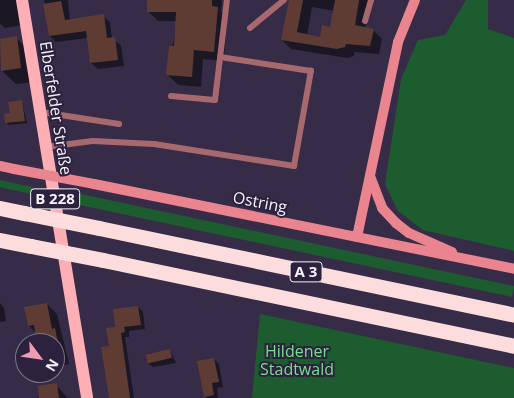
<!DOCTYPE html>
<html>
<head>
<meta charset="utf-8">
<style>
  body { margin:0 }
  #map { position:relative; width:514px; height:398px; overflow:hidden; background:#362c47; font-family:"Open Sans",sans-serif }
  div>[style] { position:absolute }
  .green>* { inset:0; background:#1d5c2e; transform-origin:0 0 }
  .shadow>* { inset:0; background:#0007 }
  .building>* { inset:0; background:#5e3c34; transform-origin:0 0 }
  .service>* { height:6px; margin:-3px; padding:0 3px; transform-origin:3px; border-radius:3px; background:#a8696e }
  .secondary>* { height:10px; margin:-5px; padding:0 5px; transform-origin:5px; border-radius:5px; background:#ea8590 }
  .primary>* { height:12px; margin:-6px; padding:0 6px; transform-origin:6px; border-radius:6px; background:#feafb6 }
  .motorway>* { height:15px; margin:-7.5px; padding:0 7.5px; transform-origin:7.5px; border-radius:7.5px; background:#fddcde }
  .secondary-bridge>* { height:10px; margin:-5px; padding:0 5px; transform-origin:5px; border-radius:5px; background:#ea8590 }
  .motorway-bridge>* { height:15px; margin:-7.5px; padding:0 7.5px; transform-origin:7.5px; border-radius:7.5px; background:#fddcde }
  span { translate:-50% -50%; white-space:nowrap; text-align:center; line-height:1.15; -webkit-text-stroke:4px #2c223d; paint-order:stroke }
  .shield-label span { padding:1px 4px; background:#2c223d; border:1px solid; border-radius:4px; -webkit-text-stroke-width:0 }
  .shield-label { font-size:15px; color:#f5f2fc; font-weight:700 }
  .street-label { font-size:16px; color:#f5f2fc }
  .park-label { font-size:16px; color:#77e08e }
  .north { position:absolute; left:15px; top:333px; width:50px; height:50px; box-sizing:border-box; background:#2c223d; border:1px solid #7c7589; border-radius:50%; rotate:121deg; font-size:14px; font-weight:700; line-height:20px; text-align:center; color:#f5f2fc }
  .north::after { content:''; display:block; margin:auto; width:18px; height:22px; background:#f19ab3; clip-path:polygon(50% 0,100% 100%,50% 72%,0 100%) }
</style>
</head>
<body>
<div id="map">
  <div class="green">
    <div style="clip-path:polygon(466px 0,488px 0,488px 29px,514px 38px,514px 251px,423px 230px,398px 211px,385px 184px,401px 79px,418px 40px,445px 35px)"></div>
    <div style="clip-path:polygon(0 180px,33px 187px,35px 195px,0 187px)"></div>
    <div style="left:76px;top:193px;width:448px;height:11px;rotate:12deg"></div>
    <div style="clip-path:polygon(260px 314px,514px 368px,514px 398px,252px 398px)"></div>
  </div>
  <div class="shadow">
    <div style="clip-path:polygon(0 0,19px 0,23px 25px,5px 28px,0 24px)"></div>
    <div style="clip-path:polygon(44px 0,68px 0,70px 21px,103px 16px,110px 22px,112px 39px,121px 45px,124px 66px,98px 69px,91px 63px,88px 38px,56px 42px,50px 36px)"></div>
    <div style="clip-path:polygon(148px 0,222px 0,221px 12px,227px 17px,224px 61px,203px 59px,201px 87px,178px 85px,168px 75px,177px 21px,158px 21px,148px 11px)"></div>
    <div style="clip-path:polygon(evenodd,290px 0,370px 0,365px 28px,373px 30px,382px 39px,379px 54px,354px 52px,354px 56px,347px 58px,291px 49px,282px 40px,290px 0,312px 7px,334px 11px,331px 28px,321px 39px,307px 36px,312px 7px)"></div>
    <div style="clip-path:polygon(16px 38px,30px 51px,34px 82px,16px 84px,2px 71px,0 40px)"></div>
    <div style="clip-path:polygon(22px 101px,27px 123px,9px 125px,6px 122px,11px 114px)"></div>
    <div style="clip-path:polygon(0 303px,4px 308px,6px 321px,0 322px)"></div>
    <div style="clip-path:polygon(47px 304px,57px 314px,69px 364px,55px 367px,55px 343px,38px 343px,37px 334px,29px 326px)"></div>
    <div style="clip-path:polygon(138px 307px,143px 312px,145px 329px,129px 331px,129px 337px,125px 337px,134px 398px,110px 398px,110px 347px,116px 328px)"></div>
    <div style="clip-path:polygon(170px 350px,176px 363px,153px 367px,147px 362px,146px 354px)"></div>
    <div style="clip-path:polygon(214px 359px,219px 364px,223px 387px,217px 388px,218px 398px,206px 398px)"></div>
    <div style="clip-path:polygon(56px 385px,68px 398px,35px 398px,40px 397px)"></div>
  </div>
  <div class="building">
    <div style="clip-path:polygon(147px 0,212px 0,212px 6px,218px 7px,214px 52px,194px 50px,192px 77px,166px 75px,169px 46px,174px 46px,176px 12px,147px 12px)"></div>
    <div style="clip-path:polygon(289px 0,303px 0,297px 32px,320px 37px,322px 25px,330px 27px,335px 0,359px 0,355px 25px,374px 29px,370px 46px,346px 44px,345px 47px,337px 49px,281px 40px)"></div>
    <div style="clip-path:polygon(61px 1px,65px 20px,104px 14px,107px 38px,115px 37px,118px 60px,90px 63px,86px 31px,49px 36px,43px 4px)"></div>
    <div style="clip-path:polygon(17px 36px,21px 68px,1px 71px,0 39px)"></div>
    <div style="clip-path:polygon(22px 100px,25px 121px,5px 123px,4px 114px,10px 113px,8px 102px)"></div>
    <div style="clip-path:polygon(47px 303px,52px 329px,55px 328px,58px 343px,37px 343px,34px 325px,28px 326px,24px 307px)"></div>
    <div style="clip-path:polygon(138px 306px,141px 325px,124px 327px,125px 332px,121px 333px,130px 398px,109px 398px,101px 347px,109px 346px,106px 328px,115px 327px,113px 309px)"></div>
    <div style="left:170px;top:349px;width:9px;height:25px;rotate:77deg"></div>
    <div style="clip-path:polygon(214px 358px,219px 382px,212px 383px,214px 395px,204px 397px,197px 361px)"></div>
    <div style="clip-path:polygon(57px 383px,59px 398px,39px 398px,38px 386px)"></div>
  </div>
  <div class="service">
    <div style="left:365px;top:21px;width:22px;rotate:-74deg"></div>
    <div style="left:250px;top:28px;width:44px;rotate:-39.5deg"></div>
    <div style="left:171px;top:96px;width:44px;rotate:5.2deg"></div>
    <div style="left:215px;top:100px;width:101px;rotate:-83.2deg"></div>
    <div style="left:41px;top:112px;width:79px;rotate:8.7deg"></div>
    <div style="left:46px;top:147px;width:47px;rotate:-7.3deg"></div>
    <div style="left:93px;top:141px;width:61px;rotate:2.8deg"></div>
    <div style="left:154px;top:144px;width:142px;rotate:8.9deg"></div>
    <div style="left:294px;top:166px;width:97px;rotate:-79.9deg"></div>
    <div style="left:311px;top:71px;width:92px;rotate:-171.3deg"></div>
  </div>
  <div class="secondary">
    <div style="left:0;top:166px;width:14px;rotate:12deg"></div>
    <div style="left:370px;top:176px;width:34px;rotate:69deg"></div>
    <div style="left:382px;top:208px;width:21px;rotate:47deg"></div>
    <div style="left:396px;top:223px;width:16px;rotate:38deg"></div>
    <div style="left:409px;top:233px;width:47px;rotate:23.8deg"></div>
    <div style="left:94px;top:184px;width:429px;rotate:11.4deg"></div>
    <div style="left:357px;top:237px;width:199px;rotate:-78.1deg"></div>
    <div style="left:398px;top:42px;width:45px;rotate:-68deg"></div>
  </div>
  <div class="primary">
    <div style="left:22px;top:0;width:403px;rotate:80.7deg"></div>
  </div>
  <div class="motorway">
    <div style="left:0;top:208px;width:25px;rotate:12deg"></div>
    <div style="left:99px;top:228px;width:424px;rotate:11.8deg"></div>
    <div style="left:0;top:240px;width:32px;rotate:11deg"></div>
    <div style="left:103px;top:260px;width:420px;rotate:11.8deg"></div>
  </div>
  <div class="secondary-bridge">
    <div style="left:14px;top:169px;width:81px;rotate:10.6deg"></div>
  </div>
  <div class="motorway-bridge">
    <div style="left:24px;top:213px;width:76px;rotate:11.3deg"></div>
    <div style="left:31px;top:246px;width:73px;rotate:11deg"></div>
  </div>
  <div class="shield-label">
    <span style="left:55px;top:199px">B 228</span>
    <span style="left:306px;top:272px">A 3</span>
  </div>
  <div class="street-label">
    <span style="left:56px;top:108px;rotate:81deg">Elberfelder Straße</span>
    <span style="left:260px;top:202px;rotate:11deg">Ostring</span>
  </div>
  <div class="park-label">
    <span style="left:297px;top:360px">Hildener<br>Stadtwald</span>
  </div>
  <div class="north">N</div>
</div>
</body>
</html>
